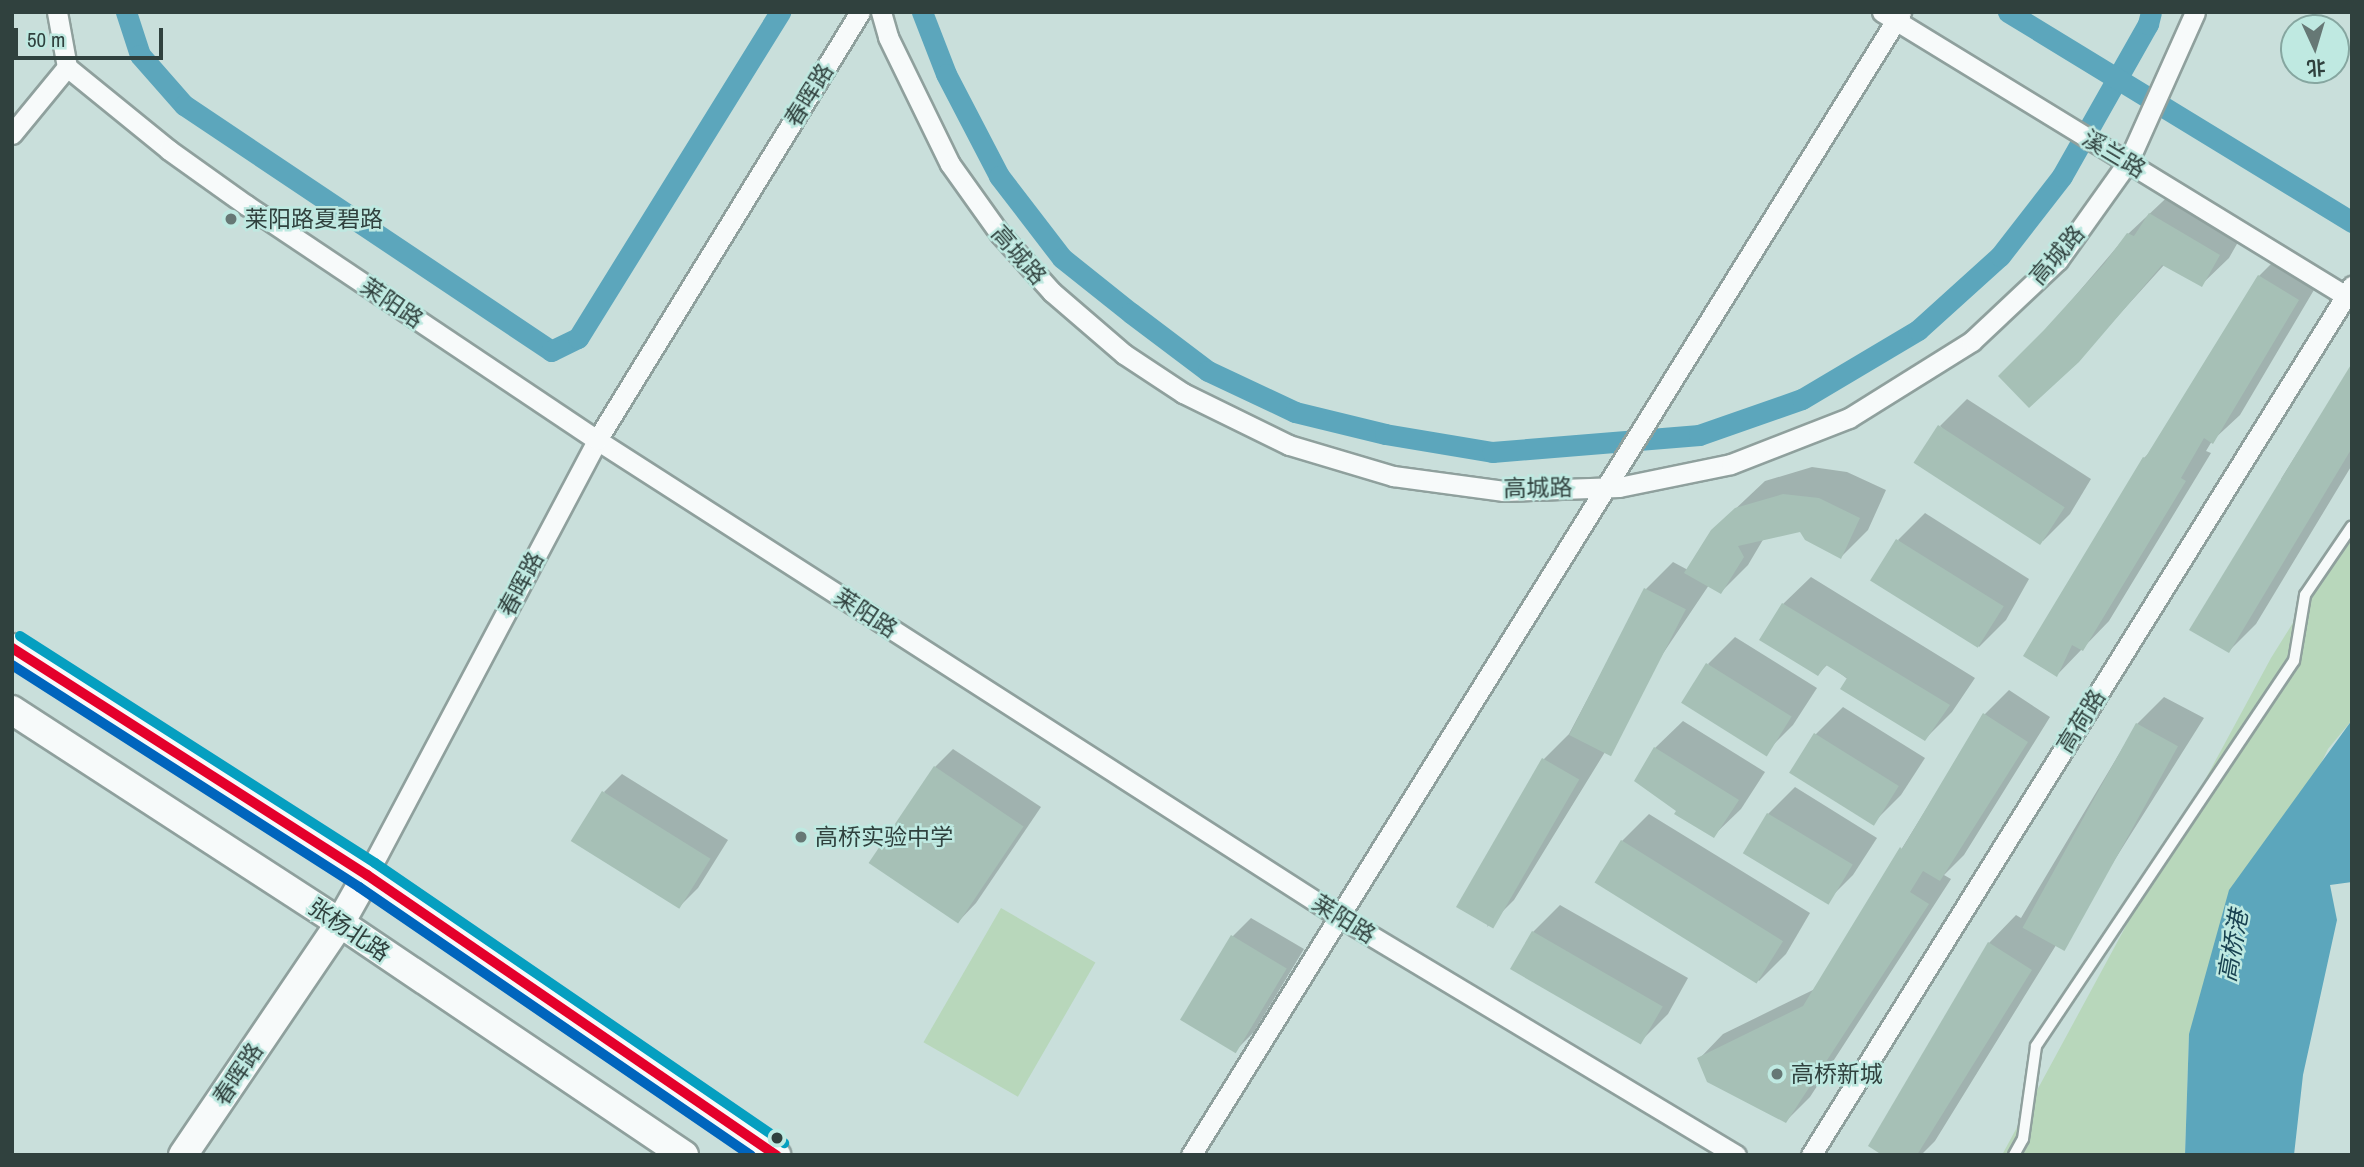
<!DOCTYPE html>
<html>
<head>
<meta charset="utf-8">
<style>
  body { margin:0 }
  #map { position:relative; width:2364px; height:1167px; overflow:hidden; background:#c9dfdb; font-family:"Archivo Narrow","Noto Sans SC",sans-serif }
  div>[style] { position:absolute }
  .green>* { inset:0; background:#b8d7bb; transform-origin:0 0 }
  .water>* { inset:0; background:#5ca6bc }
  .shadow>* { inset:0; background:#0003 }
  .canal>* { height:21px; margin:-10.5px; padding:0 10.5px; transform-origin:10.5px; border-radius:10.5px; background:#5ca6bc }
  .building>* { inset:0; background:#a6c0b6; transform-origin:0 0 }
  .roads { filter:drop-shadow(2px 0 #8fa09d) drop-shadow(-2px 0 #8fa09d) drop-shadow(0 2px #8fa09d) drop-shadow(0 -2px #8fa09d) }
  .service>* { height:10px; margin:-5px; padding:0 5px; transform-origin:5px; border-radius:5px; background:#f7fafa }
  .minor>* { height:19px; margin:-9.5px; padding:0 9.5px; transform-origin:9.5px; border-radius:9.5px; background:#f7fafa }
  .secondary>* { height:28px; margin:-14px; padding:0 14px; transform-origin:14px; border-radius:14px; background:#f7fafa }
  .bus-1>* { height:10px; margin:-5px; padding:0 5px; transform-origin:5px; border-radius:5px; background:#e4002b }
  .bus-2>* { height:10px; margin:-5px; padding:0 5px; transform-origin:5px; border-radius:5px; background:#0065bd }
  .bus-3>* { height:10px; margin:-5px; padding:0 5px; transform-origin:5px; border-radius:5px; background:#059fc0 }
  .dots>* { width:19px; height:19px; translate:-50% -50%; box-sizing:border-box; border:4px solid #bfe9e1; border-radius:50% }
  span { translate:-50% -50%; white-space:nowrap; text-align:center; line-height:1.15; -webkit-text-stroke:5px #bfe9e1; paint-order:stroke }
  .street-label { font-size:23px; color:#30413e }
  .poi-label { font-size:23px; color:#30413e }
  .left { translate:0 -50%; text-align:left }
  .water-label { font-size:24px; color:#194251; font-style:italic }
  .frame { position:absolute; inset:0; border:14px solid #30413e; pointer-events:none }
  .north { position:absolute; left:2280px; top:14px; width:70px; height:70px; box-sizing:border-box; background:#bfe9e1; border:2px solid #86a6a0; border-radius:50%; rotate:176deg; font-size:19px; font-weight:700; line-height:28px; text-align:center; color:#30413e }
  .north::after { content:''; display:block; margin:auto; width:24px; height:32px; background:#667875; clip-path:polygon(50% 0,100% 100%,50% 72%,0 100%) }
  .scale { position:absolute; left:14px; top:28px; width:149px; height:32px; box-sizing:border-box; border:4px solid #30413e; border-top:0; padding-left:9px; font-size:21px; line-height:24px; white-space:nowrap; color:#30413e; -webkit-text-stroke:5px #bfe9e1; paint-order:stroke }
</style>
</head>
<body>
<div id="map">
  <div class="green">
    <div style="clip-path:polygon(2352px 528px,2352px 720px,2328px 749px,2189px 1034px,2185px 1155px,2002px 1155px,2271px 658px)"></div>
    <div style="left:1001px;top:908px;width:109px;height:155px;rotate:30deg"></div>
  </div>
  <div class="water">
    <div style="clip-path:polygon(2352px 720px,2352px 882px,2330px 885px,2337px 920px,2303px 1075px,2294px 1155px,2185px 1155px,2189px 1034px,2229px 890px)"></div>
  </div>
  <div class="shadow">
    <div style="clip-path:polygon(2178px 187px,2246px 228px,2229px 258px,2201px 285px,2165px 264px,2077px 361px,2047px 329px,2128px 234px)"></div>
    <div style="clip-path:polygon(2286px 249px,2324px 273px,2240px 415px,2212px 441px,2206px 451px,2211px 453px,2109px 621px,2057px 675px,2026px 655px,2144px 458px,2152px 450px,2259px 276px)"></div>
    <div style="clip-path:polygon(2352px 366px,2352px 465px,2256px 624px,2229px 651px,2284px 481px,2281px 479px)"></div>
    <div style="clip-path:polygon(1967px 399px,2091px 479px,2070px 514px,2043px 541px,1940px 426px)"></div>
    <div style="clip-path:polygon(1812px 467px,1847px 472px,1886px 490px,1868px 530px,1841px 557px,1801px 530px,1764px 538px,1748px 565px,1721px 592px,1709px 585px,1617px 722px,1594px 745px,1605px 752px,1514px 900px,1487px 927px,1544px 759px,1569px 734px,1646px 589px,1673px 562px,1688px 570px,1712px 531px,1765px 481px)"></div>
    <div style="clip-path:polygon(1925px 513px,2029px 579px,2006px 620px,1979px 647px,1898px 540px)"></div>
    <div style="clip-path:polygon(1811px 577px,1975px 678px,1952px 712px,1925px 739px,1828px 664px,1818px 674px,1783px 604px)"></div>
    <div style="clip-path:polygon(1735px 637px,1817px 688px,1793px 725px,1766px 752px,1708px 664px)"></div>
    <div style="clip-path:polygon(2009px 690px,2050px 717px,1964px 855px,1944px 875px,1951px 879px,1810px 1097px,1786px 1121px,1699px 1059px,1723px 1034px,1815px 989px,1985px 714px)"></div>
    <div style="clip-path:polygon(2164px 697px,2204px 718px,2080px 915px,2055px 940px,2058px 942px,1935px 1141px,1921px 1155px,1886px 1155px,1870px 1145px,1989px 943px,2016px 915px,2021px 918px,2137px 724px)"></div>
    <div style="clip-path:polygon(1843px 707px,1925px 758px,1901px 795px,1874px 822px,1793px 772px,1816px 734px)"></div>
    <div style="clip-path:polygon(1683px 721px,1765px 772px,1741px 809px,1713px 836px,1636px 781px,1655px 748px)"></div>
    <div style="clip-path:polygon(953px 749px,1041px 807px,976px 903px,958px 922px,935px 767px)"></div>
    <div style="clip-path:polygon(622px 774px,728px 840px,698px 888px,680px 906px,604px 792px)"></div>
    <div style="clip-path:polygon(1795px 787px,1877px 838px,1853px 875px,1826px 902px,1768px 814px)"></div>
    <div style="clip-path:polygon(1649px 814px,1810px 913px,1786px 954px,1759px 981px,1622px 841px)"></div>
    <div style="clip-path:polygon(1560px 905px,1688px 978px,1668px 1014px,1641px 1041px,1512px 968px,1533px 932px)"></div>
    <div style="clip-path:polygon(1251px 918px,1304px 949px,1254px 1032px,1235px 1051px,1183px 1020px,1233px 936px)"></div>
  </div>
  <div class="canal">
    <div style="left:126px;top:12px;width:45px;rotate:72deg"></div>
    <div style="left:140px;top:55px;width:67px;rotate:48.7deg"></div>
    <div style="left:184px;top:105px;width:442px;rotate:33.8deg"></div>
    <div style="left:551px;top:351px;width:30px;rotate:-26deg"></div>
    <div style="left:578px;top:338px;width:384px;rotate:-58.2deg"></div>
    <div style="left:922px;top:12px;width:66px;rotate:68.8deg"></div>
    <div style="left:946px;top:74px;width:115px;rotate:62.5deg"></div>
    <div style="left:999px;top:176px;width:103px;rotate:52.5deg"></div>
    <div style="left:1062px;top:258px;width:88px;rotate:38.6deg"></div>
    <div style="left:1131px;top:313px;width:96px;rotate:37deg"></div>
    <div style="left:1208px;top:371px;width:96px;rotate:25.2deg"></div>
    <div style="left:1295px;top:412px;width:93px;rotate:13.7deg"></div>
    <div style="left:1385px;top:434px;width:109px;rotate:9.5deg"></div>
    <div style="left:1492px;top:452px;width:208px;rotate:-4.7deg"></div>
    <div style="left:1699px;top:435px;width:109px;rotate:-19.3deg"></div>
    <div style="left:1802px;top:399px;width:135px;rotate:-30.7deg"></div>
    <div style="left:1918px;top:330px;width:110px;rotate:-42.1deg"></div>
    <div style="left:2000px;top:256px;width:101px;rotate:-52.2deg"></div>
    <div style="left:2062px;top:176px;width:175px;rotate:-60.5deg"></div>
    <div style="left:2148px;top:24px;width:12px;rotate:-76deg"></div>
    <div style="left:2008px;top:12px;width:403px;rotate:31.4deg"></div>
  </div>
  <div class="building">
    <div style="clip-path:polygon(2149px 213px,2220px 255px,2202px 287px,2162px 265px,2079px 362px,2029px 408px,1998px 376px,2044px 330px,2104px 264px,2127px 233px,2134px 236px)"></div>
    <div style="clip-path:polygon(2258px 275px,2299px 300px,2213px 444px,2204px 438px,2181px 478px,2186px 481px,2083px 651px,2072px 645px,2057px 677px,2023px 656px,2143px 457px,2145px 458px)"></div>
    <div style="clip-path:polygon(2352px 363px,2352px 448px,2229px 653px,2189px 630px)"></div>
    <div style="left:1938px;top:425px;width:151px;height:45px;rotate:33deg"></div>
    <div style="clip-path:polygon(1783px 494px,1819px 498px,1860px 518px,1841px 559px,1805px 540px,1800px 532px,1738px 546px,1744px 557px,1721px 594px,1684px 573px,1711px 530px,1735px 508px)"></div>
    <div style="left:1896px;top:539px;width:127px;height:49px;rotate:32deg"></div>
    <div style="left:1644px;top:588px;width:47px;height:165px;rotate:27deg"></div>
    <div style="clip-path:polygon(1782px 603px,1950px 705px,1925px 741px,1840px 689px,1847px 678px,1826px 665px,1818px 676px,1759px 640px)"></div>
    <div style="left:1706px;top:663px;width:101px;height:47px;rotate:32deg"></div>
    <div style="clip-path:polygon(1983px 713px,2028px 742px,1940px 881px,1923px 871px,1910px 892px,1929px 904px,1786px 1123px,1707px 1082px,1697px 1058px,1803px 1006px,1900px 847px,1902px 849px)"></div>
    <div style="left:2136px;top:723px;width:48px;height:234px;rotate:29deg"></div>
    <div style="left:1814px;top:733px;width:100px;height:47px;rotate:32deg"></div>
    <div style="clip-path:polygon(1654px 747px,1739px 800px,1714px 838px,1674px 814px,1676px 811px,1634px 781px)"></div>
    <div style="left:1542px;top:758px;width:43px;height:172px;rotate:30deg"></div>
    <div style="left:934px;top:766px;width:108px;height:117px;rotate:34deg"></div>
    <div style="left:602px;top:791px;width:128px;height:59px;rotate:32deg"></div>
    <div style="left:1767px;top:813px;width:100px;height:47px;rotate:31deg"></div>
    <div style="left:1621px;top:840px;width:191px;height:50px;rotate:32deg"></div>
    <div style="left:1532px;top:931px;width:151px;height:44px;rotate:30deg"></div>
    <div style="left:1231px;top:935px;width:65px;height:99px;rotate:31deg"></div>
    <div style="clip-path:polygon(1988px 942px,2032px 970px,1917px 1155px,1882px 1155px,1868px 1146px)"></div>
  </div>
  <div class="roads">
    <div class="service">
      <div style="left:2014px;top:1155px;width:18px;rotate:-61deg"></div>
      <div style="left:2023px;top:1139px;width:94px;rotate:-82deg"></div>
      <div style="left:2036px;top:1046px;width:463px;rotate:-56.2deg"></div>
      <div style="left:2294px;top:661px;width:67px;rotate:-80.5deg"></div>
      <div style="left:2305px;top:595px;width:83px;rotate:-55.7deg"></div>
    </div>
    <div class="minor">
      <div style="left:57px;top:12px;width:56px;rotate:79.7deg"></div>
      <div style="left:67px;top:67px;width:132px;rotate:39.1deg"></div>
      <div style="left:169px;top:150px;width:95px;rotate:35.5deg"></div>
      <div style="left:246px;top:205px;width:422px;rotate:33.8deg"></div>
      <div style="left:597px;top:440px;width:883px;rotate:32.7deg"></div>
      <div style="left:1340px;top:917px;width:462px;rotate:31deg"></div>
      <div style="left:881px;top:12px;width:26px;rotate:74deg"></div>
      <div style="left:888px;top:37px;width:141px;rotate:64deg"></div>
      <div style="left:950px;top:164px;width:86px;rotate:54.5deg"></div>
      <div style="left:1000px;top:234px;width:78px;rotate:48.1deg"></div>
      <div style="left:1052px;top:292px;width:95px;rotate:40.7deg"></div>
      <div style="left:1124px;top:354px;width:71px;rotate:33.5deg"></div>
      <div style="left:1183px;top:393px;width:118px;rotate:26.1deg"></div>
      <div style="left:1289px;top:445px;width:109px;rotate:16.6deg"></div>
      <div style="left:1393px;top:476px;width:112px;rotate:7.7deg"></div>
      <div style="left:1504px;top:491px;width:115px;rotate:-2deg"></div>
      <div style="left:1619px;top:487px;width:114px;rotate:-11.6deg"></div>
      <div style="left:1731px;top:464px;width:127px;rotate:-21.3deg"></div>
      <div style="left:1849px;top:418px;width:145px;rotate:-32deg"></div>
      <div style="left:1972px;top:341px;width:118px;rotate:-43.3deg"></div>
      <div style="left:2058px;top:260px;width:120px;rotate:-54.5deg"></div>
      <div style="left:2128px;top:162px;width:164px;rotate:-65.9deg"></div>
      <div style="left:1882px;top:12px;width:544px;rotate:31.47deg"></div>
      <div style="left:12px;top:134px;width:87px;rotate:-50.6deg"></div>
      <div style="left:367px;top:875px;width:492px;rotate:-62.1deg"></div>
      <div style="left:597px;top:440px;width:502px;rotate:-58.43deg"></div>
      <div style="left:1191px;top:1155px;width:1346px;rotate:-58.15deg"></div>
      <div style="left:1811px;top:1155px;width:1024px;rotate:-58.1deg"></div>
    </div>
    <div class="secondary">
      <div style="left:12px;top:648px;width:421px;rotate:32.6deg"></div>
      <div style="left:367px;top:875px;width:496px;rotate:34.4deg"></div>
      <div style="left:12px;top:710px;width:391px;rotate:33deg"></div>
      <div style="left:340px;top:923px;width:415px;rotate:34deg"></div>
      <div style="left:183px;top:1155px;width:280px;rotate:-55.9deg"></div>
      <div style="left:340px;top:923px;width:55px;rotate:-60.6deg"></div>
    </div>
  </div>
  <div class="bus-1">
    <div style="left:12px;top:648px;width:421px;rotate:32.6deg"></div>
    <div style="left:367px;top:875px;width:496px;rotate:34.4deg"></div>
  </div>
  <div class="bus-2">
    <div style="left:12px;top:665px;width:412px;rotate:32.6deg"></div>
    <div style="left:359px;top:887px;width:475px;rotate:34.4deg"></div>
  </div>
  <div class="bus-3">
    <div style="left:20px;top:636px;width:421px;rotate:32.6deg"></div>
    <div style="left:375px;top:863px;width:496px;rotate:34.4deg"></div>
  </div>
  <div class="dots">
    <div style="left:231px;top:219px;background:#667875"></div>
    <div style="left:801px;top:837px;background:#667875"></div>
    <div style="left:1777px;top:1074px;background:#667875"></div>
    <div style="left:777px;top:1138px;background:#30413e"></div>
  </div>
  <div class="street-label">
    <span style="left:809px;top:95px;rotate:-58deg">春晖路</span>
    <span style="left:2114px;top:154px;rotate:31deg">溪兰路</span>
    <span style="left:1019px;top:255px;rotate:49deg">高城路</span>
    <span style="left:2057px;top:255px;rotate:-49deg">高城路</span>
    <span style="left:392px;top:303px;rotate:34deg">莱阳路</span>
    <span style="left:1538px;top:488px;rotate:-1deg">高城路</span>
    <span style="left:521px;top:584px;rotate:-62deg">春晖路</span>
    <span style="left:866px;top:613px;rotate:33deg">莱阳路</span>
    <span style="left:2081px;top:721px;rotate:-58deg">高荷路</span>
    <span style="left:1344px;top:919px;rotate:32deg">莱阳路</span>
    <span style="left:349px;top:930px;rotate:34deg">张杨北路</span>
    <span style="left:238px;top:1074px;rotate:-56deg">春晖路</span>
  </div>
  <div class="poi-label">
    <span class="left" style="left:245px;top:219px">莱阳路夏碧路</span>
    <span class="left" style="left:815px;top:837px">高桥实验中学</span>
    <span class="left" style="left:1791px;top:1074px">高桥新城</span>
  </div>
  <div class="water-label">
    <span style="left:2233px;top:946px;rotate:-80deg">高桥港</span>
  </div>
  <div class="frame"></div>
  <div class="north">北</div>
  <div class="scale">50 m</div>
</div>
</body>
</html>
